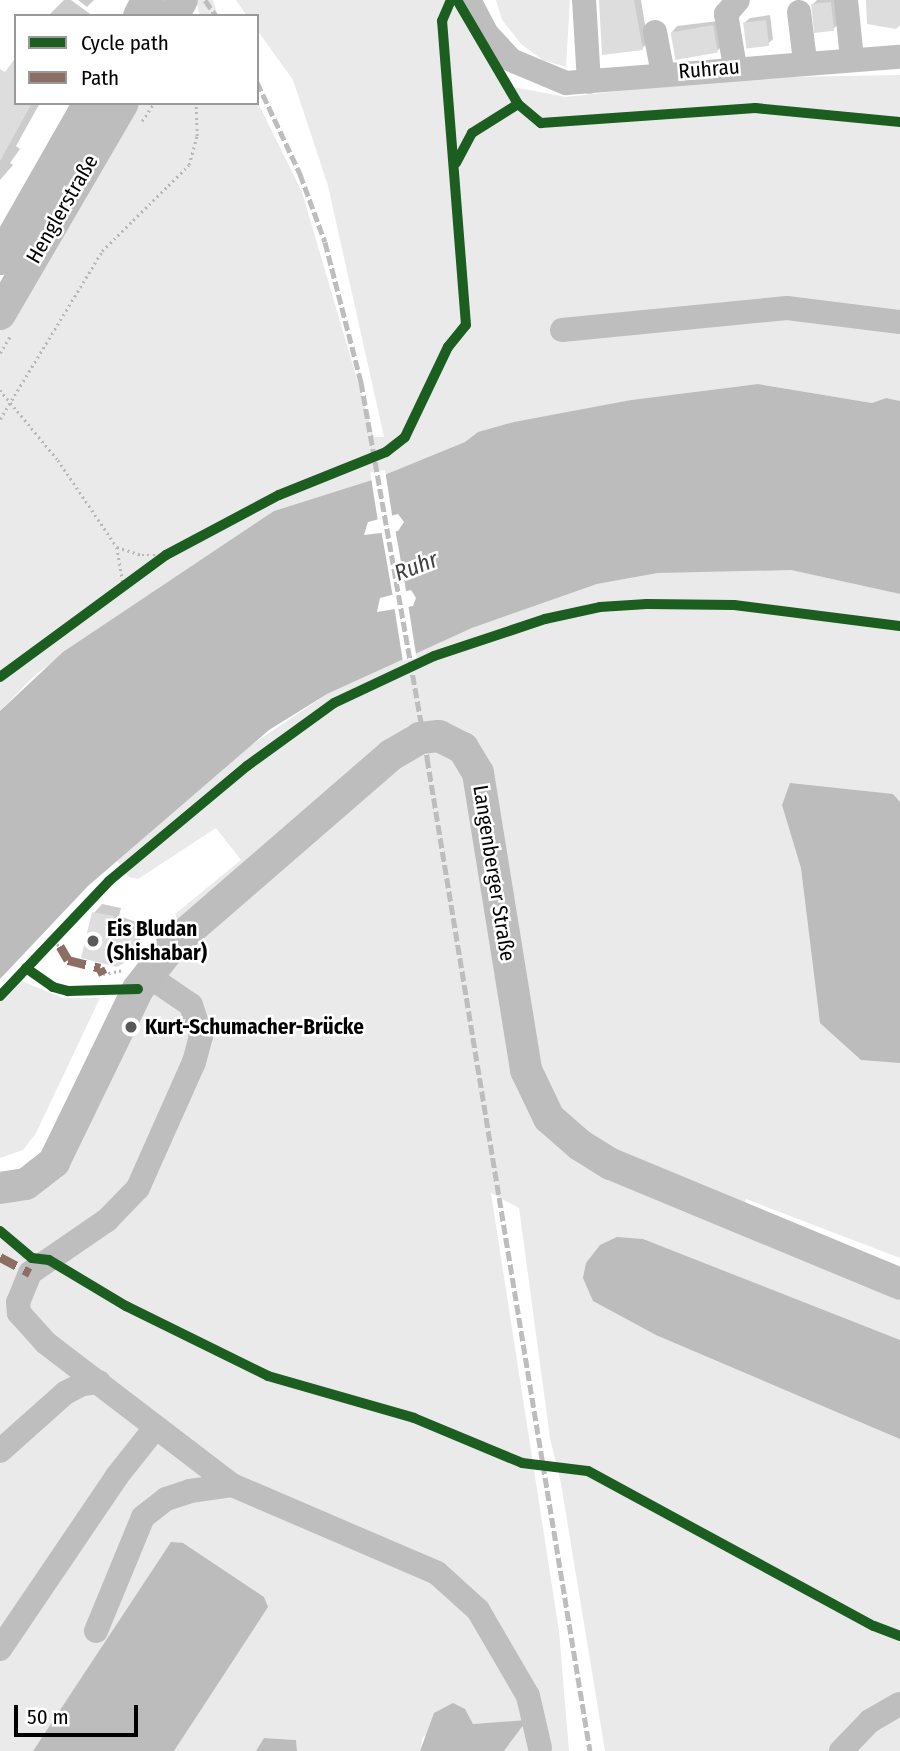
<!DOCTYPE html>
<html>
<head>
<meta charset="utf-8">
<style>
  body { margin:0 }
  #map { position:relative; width:900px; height:1751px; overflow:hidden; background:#fff; font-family:"Fira Sans Condensed",sans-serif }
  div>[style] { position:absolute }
  .green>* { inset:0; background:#eaeaea }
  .water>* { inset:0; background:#bcbcbc }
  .pier>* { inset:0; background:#fff; transform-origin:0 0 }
  .shadow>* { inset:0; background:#0003 }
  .building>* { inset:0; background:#ddd; transform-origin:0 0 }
  .path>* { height:2.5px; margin-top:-1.25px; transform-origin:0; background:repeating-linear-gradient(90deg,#b8b8b8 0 2px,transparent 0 5.5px) }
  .minor>* { height:24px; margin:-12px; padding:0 12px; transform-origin:12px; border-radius:12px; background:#bebebe }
  .major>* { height:32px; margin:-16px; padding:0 16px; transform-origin:16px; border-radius:16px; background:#bdbdbd }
  .rail>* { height:5px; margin-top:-2.5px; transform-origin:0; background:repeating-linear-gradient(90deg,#bdbdbd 0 10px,transparent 0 13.5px) }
  .quiet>* { height:9px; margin-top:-4.5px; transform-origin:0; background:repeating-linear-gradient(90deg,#8d6e63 0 18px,transparent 0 27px) }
  .cycleway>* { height:10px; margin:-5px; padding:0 5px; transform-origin:5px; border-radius:5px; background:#1b5e20 }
  .dots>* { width:19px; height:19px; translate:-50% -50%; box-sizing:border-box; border:4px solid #fff; border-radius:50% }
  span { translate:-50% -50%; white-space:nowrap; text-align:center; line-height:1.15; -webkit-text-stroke:5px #fff; paint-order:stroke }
  .street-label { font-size:21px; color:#000 }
  .poi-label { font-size:21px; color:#000; font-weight:700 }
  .left { translate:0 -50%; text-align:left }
  .water-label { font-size:23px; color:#414141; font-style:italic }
  .legend { position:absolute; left:14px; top:14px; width:245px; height:91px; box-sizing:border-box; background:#fff; border:2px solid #999; margin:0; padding:9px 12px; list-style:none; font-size:21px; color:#000 }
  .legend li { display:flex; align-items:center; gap:14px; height:35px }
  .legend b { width:35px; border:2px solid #999 }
  .scale { position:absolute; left:14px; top:1705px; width:124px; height:32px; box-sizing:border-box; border:4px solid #000; border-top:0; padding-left:9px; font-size:21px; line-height:24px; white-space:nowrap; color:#000; -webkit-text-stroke:5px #fff; paint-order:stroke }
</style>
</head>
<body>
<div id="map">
  <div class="green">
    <div style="clip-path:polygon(196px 0,213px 0,218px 16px,200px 16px)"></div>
    <div style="clip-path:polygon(236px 0,453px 0,513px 87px,566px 97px,733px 78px,900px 75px,900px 401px,886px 398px,872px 403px,758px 384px,631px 400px,478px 432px,465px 442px,372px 480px,274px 511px,36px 674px,0 711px,0 319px,129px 103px,257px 101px,302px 192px,374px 437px,384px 437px,328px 186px,293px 80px,257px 30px,257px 16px,247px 16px)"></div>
    <div style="clip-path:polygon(496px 0,570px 0,566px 67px,543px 60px,521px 44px,502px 20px)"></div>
    <div style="clip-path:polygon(739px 568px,792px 570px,900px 594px,900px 1258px,746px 1199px,737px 1228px,900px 1291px,900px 1751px,605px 1751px,561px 1484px,550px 1438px,519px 1208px,491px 1193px,559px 1631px,569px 1751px,504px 1751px,526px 1721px,473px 1724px,464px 1709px,423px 1737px,420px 1751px,297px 1751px,296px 1740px,265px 1738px,256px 1751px,0 1751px,0 1199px,37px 1191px,177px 920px,175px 914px,241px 860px,216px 828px,138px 879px,129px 877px,117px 861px,238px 754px,327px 694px,472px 628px,597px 584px,658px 573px)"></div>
    <div style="clip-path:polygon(19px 980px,63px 998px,100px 998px,36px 1133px,23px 1150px,0 1158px,0 1000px)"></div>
  </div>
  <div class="water">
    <div style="clip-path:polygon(evenodd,758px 384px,872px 403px,886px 398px,900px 401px,900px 594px,791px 570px,658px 573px,597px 584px,472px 628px,327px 694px,269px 730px,88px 886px,0 979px,0 711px,63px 652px,274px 511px,372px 480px,465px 442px,478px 432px,514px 422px,631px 400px,758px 384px,398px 514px,404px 522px,398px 531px,364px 535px,368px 522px,398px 514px,758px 384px,411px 590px,416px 598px,413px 606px,377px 612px,380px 598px,411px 590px)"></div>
    <div style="clip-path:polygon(790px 783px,893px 794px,900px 802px,900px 1063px,861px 1060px,820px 1023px,801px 868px,782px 805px)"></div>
    <div style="clip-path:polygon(617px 1237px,643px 1239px,900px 1340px,900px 1439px,656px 1335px,593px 1301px,583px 1278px,586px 1263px,600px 1245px)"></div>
    <div style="clip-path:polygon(171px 1542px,183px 1543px,264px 1597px,268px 1607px,174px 1751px,33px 1751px)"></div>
    <div style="clip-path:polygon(453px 1703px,465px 1709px,473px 1724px,527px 1720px,504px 1751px,420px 1751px,434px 1713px)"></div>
    <div style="clip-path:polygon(264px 1738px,296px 1740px,297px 1751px,256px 1751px)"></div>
  </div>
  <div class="pier">
    <div style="left:385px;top:470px;width:49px;height:15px;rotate:81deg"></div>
    <div style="left:395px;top:528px;width:67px;height:14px;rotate:80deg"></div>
    <div style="left:408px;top:604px;width:55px;height:14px;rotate:81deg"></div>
  </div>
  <div class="shadow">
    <div style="clip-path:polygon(64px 0,71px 0,93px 16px,48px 16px)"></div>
    <div style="clip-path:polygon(78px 0,94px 0,87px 7px)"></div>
    <div style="clip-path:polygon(601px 0,641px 0,648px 43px,642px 48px)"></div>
    <div style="clip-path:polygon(817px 0,836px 0,839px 24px,833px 29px,813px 4px)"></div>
    <div style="clip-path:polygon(770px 15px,773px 39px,768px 44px,744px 23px,750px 18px)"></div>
    <div style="clip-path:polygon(718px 21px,722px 46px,717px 51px,672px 32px,677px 26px)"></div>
    <div style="clip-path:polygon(0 80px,16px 103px,40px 103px,16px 146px,20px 149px,10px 163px,13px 165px,0 180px)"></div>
    <div style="clip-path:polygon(102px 904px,121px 908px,119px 916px,139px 923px,137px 929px,143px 930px,138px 948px,129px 957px,94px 913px)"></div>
  </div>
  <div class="building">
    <div style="clip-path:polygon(599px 0,634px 0,643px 50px,602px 55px)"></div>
    <div style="clip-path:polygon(866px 0,900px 0,900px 25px,896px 29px,867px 24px)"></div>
    <div style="left:831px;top:2px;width:29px;height:20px;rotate:84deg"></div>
    <div style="left:766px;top:20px;width:26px;height:23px;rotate:83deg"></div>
    <div style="left:713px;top:25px;width:28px;height:43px;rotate:80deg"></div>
    <div style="clip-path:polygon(16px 57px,16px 103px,32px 103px,0 161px,0 69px,5px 72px)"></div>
    <div style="clip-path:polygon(92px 912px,114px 916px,112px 924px,126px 927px,135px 938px,131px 959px,117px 967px,81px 958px)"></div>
  </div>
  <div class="path">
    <div style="left:500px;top:78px;width:32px;rotate:55deg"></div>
    <div style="left:142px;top:121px;width:22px;rotate:-56deg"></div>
    <div style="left:0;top:353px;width:21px;rotate:-59deg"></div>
    <div style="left:0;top:390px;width:91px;rotate:50.4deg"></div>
    <div style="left:58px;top:460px;width:105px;rotate:55.9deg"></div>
    <div style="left:117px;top:547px;width:43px;rotate:80.5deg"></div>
    <div style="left:124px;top:589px;width:54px;rotate:-39deg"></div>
    <div style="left:0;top:419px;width:197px;rotate:-58.7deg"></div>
    <div style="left:102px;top:251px;width:122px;rotate:-44.7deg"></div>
    <div style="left:189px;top:165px;width:30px;rotate:-75deg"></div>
    <div style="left:197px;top:136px;width:33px;rotate:-92deg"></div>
    <div style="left:117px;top:547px;width:26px;rotate:18deg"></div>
    <div style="left:142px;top:555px;width:23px"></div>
    <div style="left:57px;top:944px;width:4px;rotate:34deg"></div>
    <div style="left:103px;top:974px;width:21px;rotate:-11deg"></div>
  </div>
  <div class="minor">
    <div style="left:469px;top:0;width:38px;rotate:62deg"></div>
    <div style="left:487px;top:34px;width:35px;rotate:47deg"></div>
    <div style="left:511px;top:60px;width:60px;rotate:22.7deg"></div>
    <div style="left:566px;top:83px;width:335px;rotate:-4.5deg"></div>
    <div style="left:584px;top:0;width:82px;rotate:86.5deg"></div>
    <div style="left:846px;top:0;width:59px;rotate:84.2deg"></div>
    <div style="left:799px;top:12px;width:49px;rotate:83deg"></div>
    <div style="left:655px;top:32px;width:43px;rotate:79.2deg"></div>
    <div style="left:735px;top:67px;width:54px;rotate:-99.6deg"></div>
    <div style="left:726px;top:14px;width:18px;rotate:-49deg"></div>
    <div style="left:562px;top:330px;width:226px;rotate:-5.6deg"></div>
    <div style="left:787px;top:308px;width:114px;rotate:7.1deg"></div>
    <div style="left:147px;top:975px;width:53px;rotate:34.3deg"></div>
    <div style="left:191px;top:1005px;width:33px;rotate:72deg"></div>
    <div style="left:201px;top:1036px;width:27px;rotate:105deg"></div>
    <div style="left:194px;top:1062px;width:138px;rotate:114deg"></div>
    <div style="left:138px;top:1188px;width:45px;rotate:134.1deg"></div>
    <div style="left:107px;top:1220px;width:93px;rotate:145.5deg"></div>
    <div style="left:30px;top:1273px;width:31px;rotate:112deg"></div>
    <div style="left:18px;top:1302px;width:11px;rotate:85deg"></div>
    <div style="left:19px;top:1313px;width:40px;rotate:48deg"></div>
    <div style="left:46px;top:1343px;width:234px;rotate:37.4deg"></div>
    <div style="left:232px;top:1485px;width:223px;rotate:23.2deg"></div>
    <div style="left:437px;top:1573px;width:55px;rotate:42.1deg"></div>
    <div style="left:478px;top:1610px;width:99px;rotate:59.8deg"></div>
    <div style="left:528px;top:1696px;width:53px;rotate:77deg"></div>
    <div style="left:0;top:1451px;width:87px;rotate:-41.7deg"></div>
    <div style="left:65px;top:1393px;width:20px;rotate:-27deg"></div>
    <div style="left:83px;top:1384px;width:16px;rotate:-7deg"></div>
    <div style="left:96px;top:1631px;width:123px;rotate:-67.6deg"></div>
    <div style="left:143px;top:1517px;width:29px;rotate:-38deg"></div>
    <div style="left:166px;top:1499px;width:25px;rotate:-18deg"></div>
    <div style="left:190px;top:1491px;width:42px;rotate:-8.1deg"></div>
    <div style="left:0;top:1649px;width:209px;rotate:-55.9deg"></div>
    <div style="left:117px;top:1476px;width:61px;rotate:-51.6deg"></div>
    <div style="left:841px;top:1751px;width:42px;rotate:-46deg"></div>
    <div style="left:870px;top:1721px;width:34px;rotate:-30deg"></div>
  </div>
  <div class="major">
    <div style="left:139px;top:16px;width:18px;rotate:-63deg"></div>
    <div style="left:173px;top:16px;width:18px;rotate:-61deg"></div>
    <div style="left:0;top:259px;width:180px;rotate:-60.3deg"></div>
    <div style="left:0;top:314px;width:244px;rotate:-59.8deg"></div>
    <div style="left:0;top:1188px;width:26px;rotate:-9deg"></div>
    <div style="left:26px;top:1184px;width:36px;rotate:-38deg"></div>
    <div style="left:54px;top:1162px;width:192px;rotate:-64.1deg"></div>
    <div style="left:138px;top:989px;width:57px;rotate:-52.1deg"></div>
    <div style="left:173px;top:944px;width:289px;rotate:-40.9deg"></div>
    <div style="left:391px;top:755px;width:34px;rotate:-30deg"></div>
    <div style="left:420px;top:738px;width:19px;rotate:-6deg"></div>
    <div style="left:439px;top:736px;width:27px;rotate:27deg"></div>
    <div style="left:463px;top:748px;width:29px;rotate:59deg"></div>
    <div style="left:478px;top:773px;width:301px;rotate:80.8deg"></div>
    <div style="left:526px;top:1070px;width:53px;rotate:64.4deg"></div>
    <div style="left:549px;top:1118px;width:41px;rotate:41.1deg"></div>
    <div style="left:580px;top:1145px;width:36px;rotate:32deg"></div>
    <div style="left:611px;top:1164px;width:313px;rotate:22.5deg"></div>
  </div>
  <div class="rail">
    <div style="left:205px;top:0;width:19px;rotate:55deg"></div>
    <div style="left:257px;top:82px;width:102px;rotate:64.9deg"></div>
    <div style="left:300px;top:174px;width:72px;rotate:69.8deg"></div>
    <div style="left:325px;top:242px;width:145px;rotate:75.6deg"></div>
    <div style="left:361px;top:382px;width:382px;rotate:80deg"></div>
    <div style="left:427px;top:758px;width:1006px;rotate:80.68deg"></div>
  </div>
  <div class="quiet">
    <div style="left:60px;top:946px;width:16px;rotate:60deg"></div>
    <div style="left:68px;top:960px;width:33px;rotate:14deg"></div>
    <div style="left:100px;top:968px;width:7px;rotate:63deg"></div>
    <div style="left:0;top:1257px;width:34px;rotate:28deg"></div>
  </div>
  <div class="cycleway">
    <div style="left:457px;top:0;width:121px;rotate:59.6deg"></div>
    <div style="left:518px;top:104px;width:30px;rotate:40deg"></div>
    <div style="left:541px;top:123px;width:215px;rotate:-4deg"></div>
    <div style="left:755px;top:108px;width:146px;rotate:5.5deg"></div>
    <div style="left:456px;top:163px;width:34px;rotate:-62deg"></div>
    <div style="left:472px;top:133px;width:54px;rotate:-32.2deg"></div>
    <div style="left:0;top:677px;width:206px;rotate:-36.3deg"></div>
    <div style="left:166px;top:555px;width:128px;rotate:-28deg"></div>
    <div style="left:279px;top:495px;width:115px;rotate:-21.9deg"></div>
    <div style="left:386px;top:452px;width:24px;rotate:-38deg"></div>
    <div style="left:405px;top:437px;width:100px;rotate:-64.5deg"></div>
    <div style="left:448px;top:347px;width:28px;rotate:-51deg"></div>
    <div style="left:466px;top:325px;width:305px;rotate:-94.5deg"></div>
    <div style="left:442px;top:21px;width:23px;rotate:-67deg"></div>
    <div style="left:26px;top:968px;width:33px;rotate:35deg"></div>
    <div style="left:53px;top:987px;width:16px;rotate:15deg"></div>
    <div style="left:68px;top:991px;width:70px;rotate:-1.6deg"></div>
    <div style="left:0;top:996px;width:158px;rotate:-46.5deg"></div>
    <div style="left:109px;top:881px;width:180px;rotate:-39.8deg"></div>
    <div style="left:247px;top:766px;width:107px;rotate:-35.9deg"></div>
    <div style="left:334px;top:703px;width:110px;rotate:-25.2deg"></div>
    <div style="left:434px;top:656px;width:117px;rotate:-18.4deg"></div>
    <div style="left:545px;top:619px;width:56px;rotate:-12.3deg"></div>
    <div style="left:600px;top:607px;width:47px;rotate:-3.7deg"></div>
    <div style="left:647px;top:604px;width:87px;rotate:0.7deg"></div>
    <div style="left:734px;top:605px;width:167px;rotate:7.2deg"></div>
    <div style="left:0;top:1231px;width:42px;rotate:40.2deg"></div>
    <div style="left:32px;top:1258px;width:17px;rotate:7deg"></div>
    <div style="left:49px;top:1260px;width:90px;rotate:30.9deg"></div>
    <div style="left:126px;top:1306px;width:158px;rotate:26.2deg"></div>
    <div style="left:268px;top:1376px;width:152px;rotate:16deg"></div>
    <div style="left:414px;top:1418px;width:117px;rotate:22.6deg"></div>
    <div style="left:522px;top:1463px;width:66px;rotate:6.9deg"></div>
    <div style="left:588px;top:1471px;width:325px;rotate:28.5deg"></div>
    <div style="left:874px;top:1626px;width:28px;rotate:21deg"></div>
  </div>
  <div class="dots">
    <div style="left:93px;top:941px;background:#595959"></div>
    <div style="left:131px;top:1027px;background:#595959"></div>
  </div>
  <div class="street-label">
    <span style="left:709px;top:69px;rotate:-5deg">Ruhrau</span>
    <span style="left:62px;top:209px;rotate:-60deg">Henglerstraße</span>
    <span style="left:494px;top:873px;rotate:81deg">Langenberger Straße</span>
  </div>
  <div class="poi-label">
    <span class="left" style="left:107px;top:941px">Eis Bludan<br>(Shishabar)</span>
    <span class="left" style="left:145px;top:1027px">Kurt-Schumacher-Brücke</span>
  </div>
  <div class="water-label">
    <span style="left:416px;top:566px;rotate:-21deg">Ruhr</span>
  </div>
  <ul class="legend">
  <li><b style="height:9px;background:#1b5e20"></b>Cycle path</li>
  <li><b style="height:9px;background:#8d6e63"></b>Path</li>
  </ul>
  <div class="scale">50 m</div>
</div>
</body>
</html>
